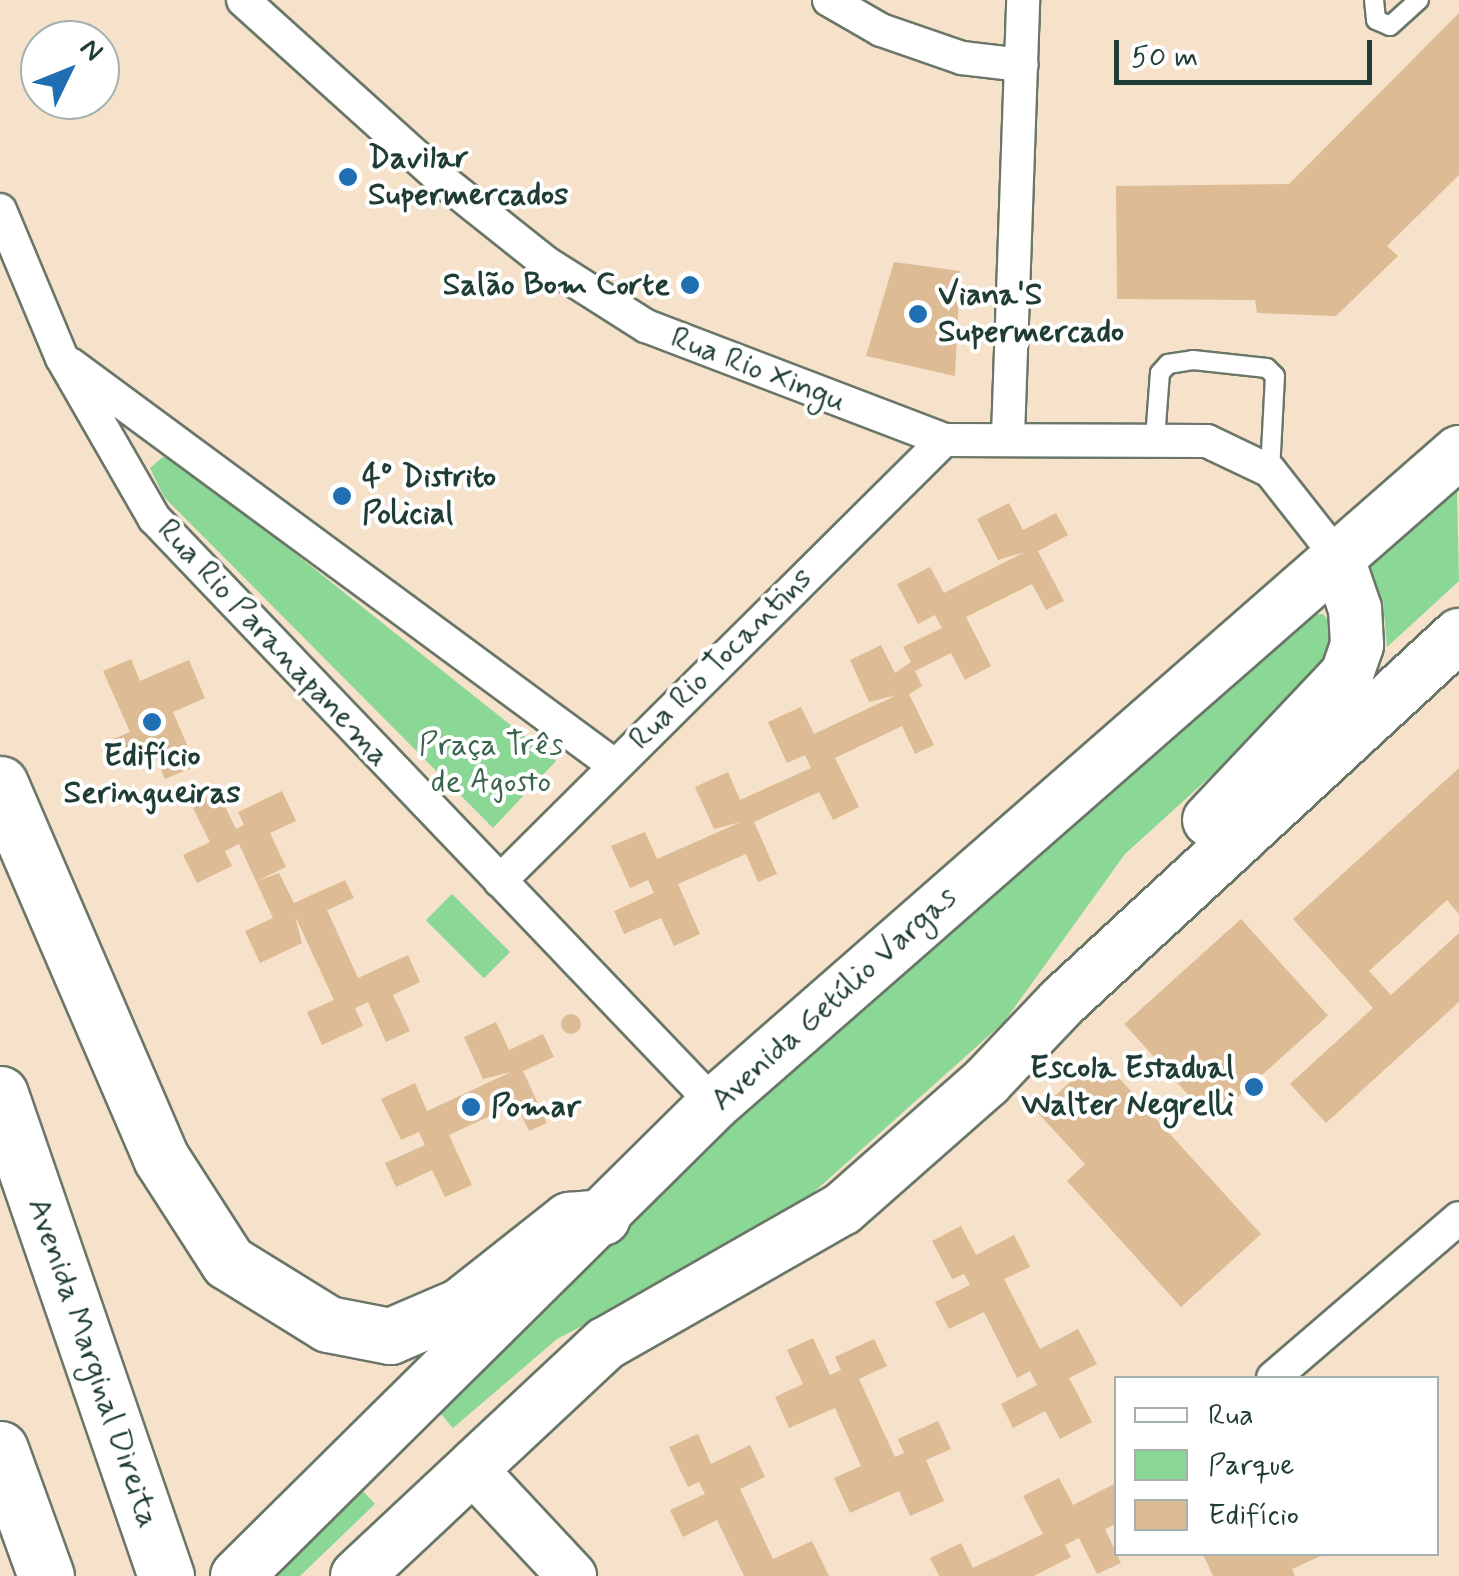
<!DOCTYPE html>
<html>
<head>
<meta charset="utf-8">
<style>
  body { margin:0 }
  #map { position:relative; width:1459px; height:1576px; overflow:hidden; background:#f6e2ca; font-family:Mynerve,sans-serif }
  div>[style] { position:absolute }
  .green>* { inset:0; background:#8bd896; transform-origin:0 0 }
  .building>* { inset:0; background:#ddbb94; transform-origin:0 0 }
  .round { border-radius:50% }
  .roads { filter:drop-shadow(2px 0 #6a7768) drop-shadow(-2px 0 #6a7768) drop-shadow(0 2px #6a7768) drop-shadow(0 -2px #6a7768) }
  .service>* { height:18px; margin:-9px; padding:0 9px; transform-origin:9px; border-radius:9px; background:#fff }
  .minor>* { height:32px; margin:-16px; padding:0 16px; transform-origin:16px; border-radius:16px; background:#fff }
  .secondary>* { height:48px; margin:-24px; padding:0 24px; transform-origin:24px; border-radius:24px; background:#fff }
  .primary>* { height:52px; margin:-26px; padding:0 26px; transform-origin:26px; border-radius:26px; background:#fff }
  .motorway>* { height:55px; margin:-27.5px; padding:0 27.5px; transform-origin:27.5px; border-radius:27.5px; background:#fff }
  .dots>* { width:28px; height:28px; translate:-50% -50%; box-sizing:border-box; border:5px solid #fff; border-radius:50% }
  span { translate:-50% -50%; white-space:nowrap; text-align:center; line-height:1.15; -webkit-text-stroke:8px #fff; paint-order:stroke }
  .poi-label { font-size:32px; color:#1f3d34; font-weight:700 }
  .left { translate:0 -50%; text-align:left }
  .right { translate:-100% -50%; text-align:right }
  .street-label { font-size:32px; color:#1f3d34 }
  .park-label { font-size:32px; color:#3a644c }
  .legend { position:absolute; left:1114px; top:1376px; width:325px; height:180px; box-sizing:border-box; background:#fff; border:2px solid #a5b1ae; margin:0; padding:12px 18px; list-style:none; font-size:30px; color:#1f3d34 }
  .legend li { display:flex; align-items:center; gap:20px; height:50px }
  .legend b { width:50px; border:2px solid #a5b1ae }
  .north { position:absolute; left:20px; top:20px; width:100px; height:100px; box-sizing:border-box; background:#fff; border:2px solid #a5b1ae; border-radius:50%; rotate:47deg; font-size:28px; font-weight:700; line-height:40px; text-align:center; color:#1f3d34 }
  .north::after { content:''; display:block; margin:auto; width:35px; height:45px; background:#1f6fb2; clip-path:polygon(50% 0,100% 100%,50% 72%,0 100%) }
  .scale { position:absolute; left:1114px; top:40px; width:258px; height:45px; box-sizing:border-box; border:5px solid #1f3d34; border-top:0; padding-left:12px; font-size:30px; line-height:35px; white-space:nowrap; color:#1f3d34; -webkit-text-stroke:8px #fff; paint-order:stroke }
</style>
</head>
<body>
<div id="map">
  <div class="green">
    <div style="clip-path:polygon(163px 457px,179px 461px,556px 761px,493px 828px,164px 497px,150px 468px)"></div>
    <div style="clip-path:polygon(1457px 487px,1459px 581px,1387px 647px,1383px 602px,1363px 569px)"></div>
    <div style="clip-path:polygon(1323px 614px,1337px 630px,1331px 667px,1125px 854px,1004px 1022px,777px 1225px,557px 1339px,453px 1428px,436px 1408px,799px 1051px,1305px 615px)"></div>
    <div style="left:452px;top:894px;width:82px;height:37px;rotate:45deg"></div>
    <div style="clip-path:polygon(357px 1485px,375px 1504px,300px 1576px,264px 1576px)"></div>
  </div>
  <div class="building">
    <div style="clip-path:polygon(1459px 13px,1459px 175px,1387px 246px,1398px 256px,1336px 316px,1257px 313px,1255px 300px,1117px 299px,1116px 186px,1289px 184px)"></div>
    <div style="clip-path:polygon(894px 262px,960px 271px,955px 376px,866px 356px)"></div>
    <div style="clip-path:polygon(1009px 503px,1023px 530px,1056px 513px,1068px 535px,1038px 551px,1064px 601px,1046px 610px,1032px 584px,966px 617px,991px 666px,965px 680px,951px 653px,915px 671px,922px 686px,909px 694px,934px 745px,915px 754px,902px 726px,835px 758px,859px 807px,833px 820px,819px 792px,754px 822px,777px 874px,758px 882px,746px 854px,678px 884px,700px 934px,674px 946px,661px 918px,624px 934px,614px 911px,654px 893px,648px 880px,630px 888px,611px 846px,645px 832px,657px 859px,741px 822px,714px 829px,695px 787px,728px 772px,740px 800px,811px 768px,805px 755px,787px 763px,768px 722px,801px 707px,814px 734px,897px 695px,869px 702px,850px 660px,881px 645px,895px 673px,911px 662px,903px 647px,942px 628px,935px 615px,918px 624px,897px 584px,930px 567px,944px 593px,1025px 552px,998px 560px,977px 519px)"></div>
    <div style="clip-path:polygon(131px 659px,140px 681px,189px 660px,205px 698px,173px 712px,196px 766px,165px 779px,153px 751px,112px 768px,101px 744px,130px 732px,103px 671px)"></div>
    <div style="clip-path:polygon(1459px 768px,1459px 914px,1447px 900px,1369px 971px,1391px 995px,1459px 933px,1459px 1002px,1326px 1123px,1290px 1084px,1373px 1008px,1293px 919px)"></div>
    <div style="clip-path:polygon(282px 791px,296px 821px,270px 833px,286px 867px,257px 881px,279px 873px,294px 903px,345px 880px,354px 898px,327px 910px,358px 978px,408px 955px,420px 982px,393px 995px,410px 1031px,386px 1042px,368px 1002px,355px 1008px,363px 1026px,322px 1045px,307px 1012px,334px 1000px,295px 916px,302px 943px,260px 963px,245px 931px,273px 918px,239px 844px,225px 851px,232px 866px,197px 883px,183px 855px,210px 842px,191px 804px,218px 792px,236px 829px,244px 825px,238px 812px)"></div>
    <div style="left:1241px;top:919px;width:130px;height:157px;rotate:48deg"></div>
    <div class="round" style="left:561px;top:1014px;width:20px;height:20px"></div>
    <div style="clip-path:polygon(496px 1022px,509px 1050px,543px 1034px,554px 1057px,523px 1071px,547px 1123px,529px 1131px,516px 1104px,449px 1135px,472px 1185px,445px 1197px,432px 1170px,396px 1187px,385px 1163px,425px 1145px,419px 1132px,401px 1140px,381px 1099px,415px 1083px,427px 1111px,511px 1072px,483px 1079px,464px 1037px)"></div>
    <div style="clip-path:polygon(1099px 1056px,1261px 1234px,1181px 1307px,1067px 1181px,1085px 1164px,1037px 1112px)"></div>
    <div style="clip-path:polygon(961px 1226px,976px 1255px,1014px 1235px,1030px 1267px,1004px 1279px,1040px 1349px,1078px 1329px,1097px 1364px,1069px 1378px,1092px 1422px,1060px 1439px,1045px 1411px,1013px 1428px,1001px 1404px,1037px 1385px,1030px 1371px,1017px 1378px,984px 1312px,949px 1329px,935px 1302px,970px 1285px,964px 1274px,952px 1279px,932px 1241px)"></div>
    <div style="clip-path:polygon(813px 1338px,830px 1375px,841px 1370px,835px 1357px,874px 1339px,887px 1366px,859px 1379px,895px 1457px,904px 1453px,898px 1439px,938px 1421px,951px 1449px,926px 1460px,944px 1501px,910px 1516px,899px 1491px,850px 1513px,834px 1478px,861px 1466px,835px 1408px,789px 1428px,775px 1397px,803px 1384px,787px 1350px)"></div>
    <div style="clip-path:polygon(698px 1434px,711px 1464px,750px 1445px,765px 1477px,740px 1489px,773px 1559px,812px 1541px,829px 1576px,744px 1576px,717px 1520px,683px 1537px,670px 1510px,705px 1494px,699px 1482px,688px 1487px,669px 1447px)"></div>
    <div style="clip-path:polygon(1059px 1478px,1073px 1505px,1116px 1483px,1116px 1524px,1105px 1529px,1121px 1563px,1097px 1574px,1079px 1538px,1065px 1545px,1071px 1557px,1034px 1576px,939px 1576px,930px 1558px,961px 1543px,973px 1568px,1043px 1534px,1023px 1496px)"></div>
    <div style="clip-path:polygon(1203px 1554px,1325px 1554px,1292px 1569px,1295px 1576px,1213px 1576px)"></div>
  </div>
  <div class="roads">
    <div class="service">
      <div style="left:1374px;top:0;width:20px;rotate:84deg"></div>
      <div style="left:1376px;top:20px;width:15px;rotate:23deg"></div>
      <div style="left:1390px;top:26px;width:39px;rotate:-42deg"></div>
      <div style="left:1155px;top:439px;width:66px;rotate:-85.7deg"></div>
      <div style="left:1160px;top:373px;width:12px;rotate:-48deg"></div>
      <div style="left:1168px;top:364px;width:25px;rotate:-9deg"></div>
      <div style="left:1193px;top:360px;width:74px;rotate:6.2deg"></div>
      <div style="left:1267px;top:368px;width:11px;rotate:45deg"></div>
      <div style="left:1275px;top:376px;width:95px;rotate:93deg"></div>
    </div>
    <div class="minor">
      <div style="left:243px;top:0;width:268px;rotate:42.1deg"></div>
      <div style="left:442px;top:180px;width:132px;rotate:38.5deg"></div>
      <div style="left:545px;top:262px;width:120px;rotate:32.4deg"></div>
      <div style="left:646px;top:326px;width:319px;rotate:20.9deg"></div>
      <div style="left:944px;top:440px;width:263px;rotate:0.2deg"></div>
      <div style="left:1207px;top:441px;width:70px;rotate:25.5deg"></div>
      <div style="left:1270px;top:471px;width:108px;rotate:51.8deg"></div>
      <div style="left:829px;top:0;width:60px;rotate:30deg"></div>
      <div style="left:881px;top:30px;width:86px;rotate:19.1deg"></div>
      <div style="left:962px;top:58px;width:60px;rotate:6.7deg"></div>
      <div style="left:0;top:210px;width:160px;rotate:67.3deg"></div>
      <div style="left:62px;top:358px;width:185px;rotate:60.1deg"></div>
      <div style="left:154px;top:518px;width:811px;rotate:46.3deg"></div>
      <div style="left:70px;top:364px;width:676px;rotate:36.4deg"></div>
      <div style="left:1008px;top:436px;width:436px;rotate:-88deg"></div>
      <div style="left:500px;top:881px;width:626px;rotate:-44.81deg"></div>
      <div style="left:1273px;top:1378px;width:245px;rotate:-40.7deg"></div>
    </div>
    <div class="secondary">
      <div style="left:471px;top:1468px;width:148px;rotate:46.9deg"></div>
    </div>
    <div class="primary">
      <div style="left:1209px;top:820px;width:201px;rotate:-46.6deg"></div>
      <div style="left:1347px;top:674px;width:31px;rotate:-71deg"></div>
      <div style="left:1357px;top:645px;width:36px;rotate:-93deg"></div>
      <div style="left:1355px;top:609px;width:56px;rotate:-108.8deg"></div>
      <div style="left:237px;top:1576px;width:671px;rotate:-44.7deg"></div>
      <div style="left:714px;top:1104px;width:990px;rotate:-41.19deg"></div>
      <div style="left:357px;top:1576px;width:340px;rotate:-43.1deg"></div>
      <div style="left:605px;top:1344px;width:273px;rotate:-29.7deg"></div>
      <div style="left:842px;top:1209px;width:193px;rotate:-41.4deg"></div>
      <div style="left:987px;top:1081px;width:109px;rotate:-46.5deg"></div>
      <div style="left:1062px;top:1002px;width:541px;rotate:-42.75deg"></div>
    </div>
    <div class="motorway">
      <div style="left:0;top:784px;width:407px;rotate:66.7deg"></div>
      <div style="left:161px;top:1158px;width:124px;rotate:57.2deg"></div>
      <div style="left:228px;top:1262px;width:118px;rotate:31.8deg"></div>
      <div style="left:328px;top:1324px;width:63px;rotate:11deg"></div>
      <div style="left:390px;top:1336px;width:76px;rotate:-23.2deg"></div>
      <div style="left:460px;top:1306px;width:139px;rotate:-38.3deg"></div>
      <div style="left:569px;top:1220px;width:33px;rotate:-5deg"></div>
      <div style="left:0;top:1094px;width:510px;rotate:71deg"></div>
      <div style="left:0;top:1449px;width:135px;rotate:70.1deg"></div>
    </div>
  </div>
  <div class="dots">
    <div style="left:348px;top:177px;background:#1f6fb2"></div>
    <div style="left:690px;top:285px;background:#1f6fb2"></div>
    <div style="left:918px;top:314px;background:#1f6fb2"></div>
    <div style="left:342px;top:496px;background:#1f6fb2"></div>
    <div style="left:152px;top:722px;background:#1f6fb2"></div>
    <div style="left:1254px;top:1087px;background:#1f6fb2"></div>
    <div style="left:471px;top:1107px;background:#1f6fb2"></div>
  </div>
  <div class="poi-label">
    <span class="left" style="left:368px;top:177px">Davilar<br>Supermercados</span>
    <span class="right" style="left:670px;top:285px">Salão Bom Corte</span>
    <span class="left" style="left:938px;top:314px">Viana'S<br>Supermercado</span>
    <span class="left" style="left:362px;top:496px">4º Distrito<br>Policial</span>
    <span style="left:152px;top:775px">Edifício<br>Seringueiras</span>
    <span class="right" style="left:1234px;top:1087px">Escola Estadual<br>Walter Negrelli</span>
    <span class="left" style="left:491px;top:1107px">Pomar</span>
  </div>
  <div class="street-label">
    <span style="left:758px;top:370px;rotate:21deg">Rua Rio Xingu</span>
    <span style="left:273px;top:643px;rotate:47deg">Rua Rio Paranapanema</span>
    <span style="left:721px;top:659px;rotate:-45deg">Rua Rio Tocantins</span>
    <span style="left:834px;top:999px;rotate:-42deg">Avenida Getúlio Vargas</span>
    <span style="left:93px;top:1363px;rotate:71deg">Avenida Marginal Direita</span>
  </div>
  <div class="park-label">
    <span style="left:491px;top:764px">Praça Três<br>de Agosto</span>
  </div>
  <ul class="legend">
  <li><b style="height:12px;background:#fff"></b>Rua</li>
  <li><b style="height:28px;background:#8bd896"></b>Parque</li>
  <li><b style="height:28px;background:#ddbb94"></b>Edifício</li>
  </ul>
  <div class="north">N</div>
  <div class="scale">50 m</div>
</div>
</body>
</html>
